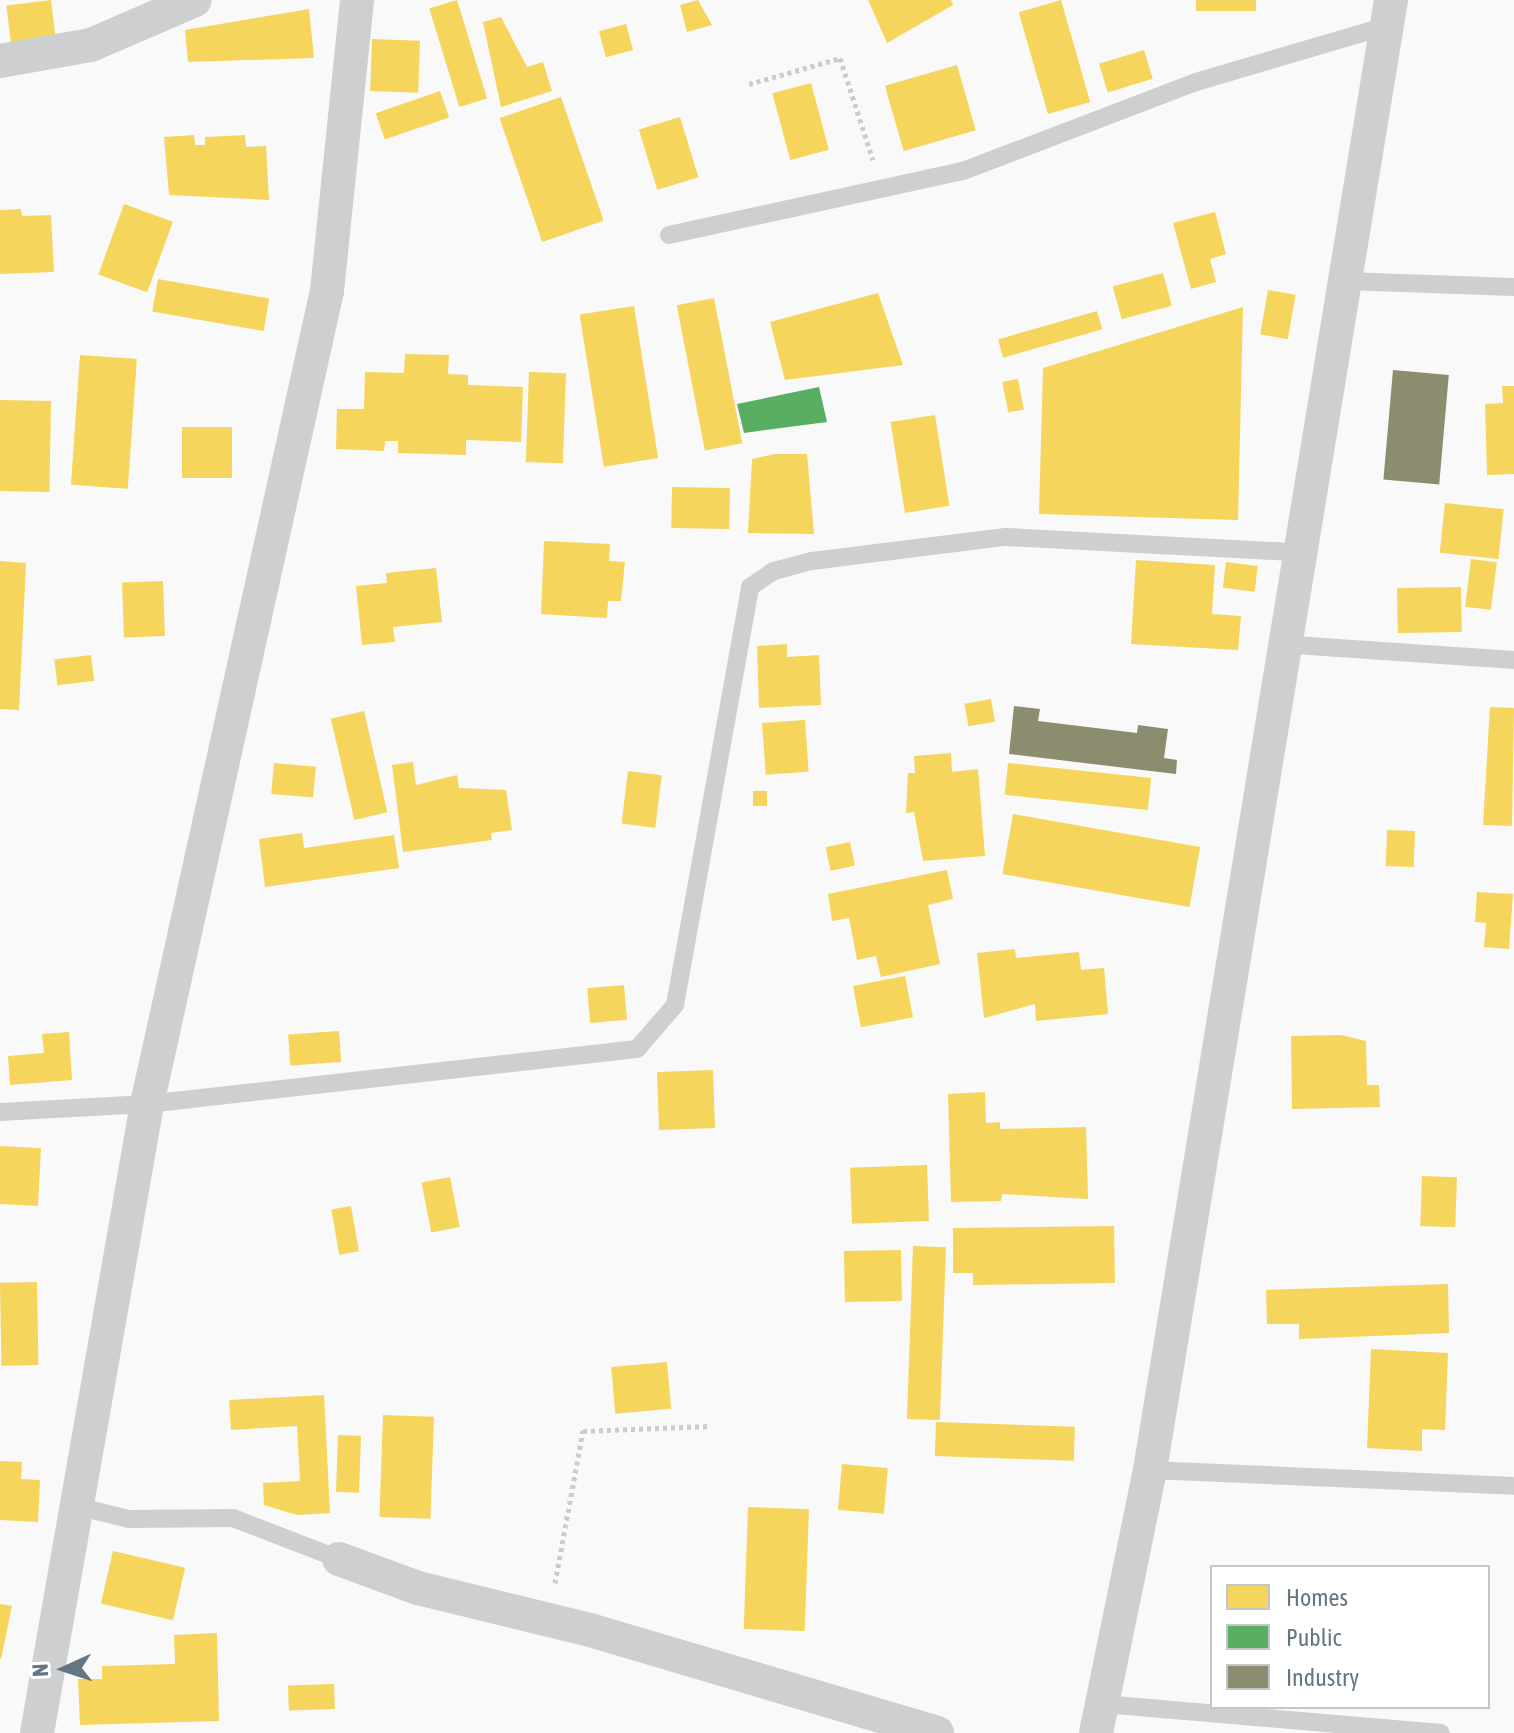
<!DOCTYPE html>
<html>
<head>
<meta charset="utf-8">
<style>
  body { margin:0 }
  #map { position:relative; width:1514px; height:1733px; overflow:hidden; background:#f9f9f9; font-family:"Asap Condensed",sans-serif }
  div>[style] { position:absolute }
  .homes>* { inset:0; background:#f6d55c; transform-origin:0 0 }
  .public>* { inset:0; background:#5aae61 }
  .industry>* { inset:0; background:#8c8c6e; transform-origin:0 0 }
  .path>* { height:5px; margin-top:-2.5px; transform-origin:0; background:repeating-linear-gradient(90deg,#cbcccd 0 4px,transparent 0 8px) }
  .lane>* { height:18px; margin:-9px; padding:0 9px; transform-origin:9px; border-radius:9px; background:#cecfd0 }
  .street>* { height:34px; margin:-17px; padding:0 17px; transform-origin:17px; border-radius:17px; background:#cecfd0 }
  span { translate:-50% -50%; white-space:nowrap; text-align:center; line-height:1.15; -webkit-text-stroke:8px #fff; paint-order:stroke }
  .legend { position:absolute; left:1210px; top:1565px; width:280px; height:144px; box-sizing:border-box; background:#fff; border:2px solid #c1c8cd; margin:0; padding:10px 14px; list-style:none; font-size:24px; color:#657683 }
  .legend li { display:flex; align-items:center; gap:16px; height:40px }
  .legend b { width:40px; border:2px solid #c1c8cd }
  .north { position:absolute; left:24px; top:1629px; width:80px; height:80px; -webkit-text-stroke:6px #fff; paint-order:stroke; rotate:267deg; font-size:22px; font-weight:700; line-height:32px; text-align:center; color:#657683 }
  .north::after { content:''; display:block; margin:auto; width:28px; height:36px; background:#657683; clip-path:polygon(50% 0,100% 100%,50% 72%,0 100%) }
</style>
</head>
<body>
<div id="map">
  <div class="homes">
    <div style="left:51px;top:0;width:38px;height:45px;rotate:83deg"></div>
    <div style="left:457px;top:0;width:103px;height:29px;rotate:73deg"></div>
    <div style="clip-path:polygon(698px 0,712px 25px,687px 32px,680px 5px)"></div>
    <div style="clip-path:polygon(868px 0,951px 0,953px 5px,887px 43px)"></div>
    <div style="left:1061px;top:0;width:106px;height:44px;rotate:74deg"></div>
    <div style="left:1196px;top:0;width:60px;height:11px"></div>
    <div style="clip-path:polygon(309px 9px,314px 58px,188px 62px,185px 30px)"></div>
    <div style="clip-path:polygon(501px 17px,527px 67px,543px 62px,552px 91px,501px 107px,483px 22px)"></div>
    <div style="left:626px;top:24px;width:27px;height:28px;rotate:75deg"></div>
    <div style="left:372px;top:39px;width:48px;height:52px;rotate:2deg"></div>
    <div style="left:1144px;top:50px;width:30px;height:47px;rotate:73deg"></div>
    <div style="left:957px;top:65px;width:68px;height:75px;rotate:74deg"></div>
    <div style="left:811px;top:83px;width:69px;height:40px;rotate:75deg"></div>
    <div style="left:440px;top:91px;width:28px;height:68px;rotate:71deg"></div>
    <div style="left:561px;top:97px;width:131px;height:65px;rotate:71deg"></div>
    <div style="left:680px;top:117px;width:63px;height:43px;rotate:73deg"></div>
    <div style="clip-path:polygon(194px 135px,195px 145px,205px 145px,205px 137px,245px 135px,246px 147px,266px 146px,269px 200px,169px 195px,164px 137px)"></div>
    <div style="left:124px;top:204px;width:52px;height:75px;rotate:20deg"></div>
    <div style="clip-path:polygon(21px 209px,22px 216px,51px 215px,54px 272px,0 274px,0 210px)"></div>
    <div style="clip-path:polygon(1215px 212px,1226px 254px,1210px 259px,1216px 282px,1191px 289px,1173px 223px)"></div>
    <div style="left:1163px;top:273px;width:34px;height:52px;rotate:75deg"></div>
    <div style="left:158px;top:279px;width:113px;height:33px;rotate:10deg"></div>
    <div style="left:1268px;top:290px;width:28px;height:45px;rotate:10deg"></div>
    <div style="clip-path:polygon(878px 293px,903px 365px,785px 380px,770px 322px)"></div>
    <div style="left:714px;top:298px;width:148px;height:38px;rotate:79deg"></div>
    <div style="left:634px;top:306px;width:154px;height:55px;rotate:81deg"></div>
    <div style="clip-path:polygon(1243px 307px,1238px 520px,1039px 514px,1043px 368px)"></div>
    <div style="left:1097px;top:311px;width:19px;height:103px;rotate:74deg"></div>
    <div style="clip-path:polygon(405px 354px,449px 355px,448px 374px,468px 375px,468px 385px,523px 387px,521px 442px,466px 440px,466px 455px,398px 453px,398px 441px,385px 441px,384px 451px,336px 449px,337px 409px,364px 409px,365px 372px,404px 373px)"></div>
    <div style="left:80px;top:355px;width:57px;height:130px;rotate:4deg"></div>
    <div style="left:529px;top:372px;width:37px;height:90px;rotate:2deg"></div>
    <div style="left:1018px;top:379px;width:31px;height:16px;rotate:79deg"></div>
    <div style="clip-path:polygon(1502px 386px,1514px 386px,1514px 474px,1487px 475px,1485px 404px,1503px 403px)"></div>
    <div style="left:0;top:400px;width:51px;height:91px;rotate:1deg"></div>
    <div style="left:935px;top:415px;width:92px;height:45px;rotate:81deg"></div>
    <div style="left:232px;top:427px;width:51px;height:50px;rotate:90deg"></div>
    <div style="clip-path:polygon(775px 454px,807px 454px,814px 534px,748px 533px,752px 459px)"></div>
    <div style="left:672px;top:487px;width:58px;height:41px;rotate:1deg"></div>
    <div style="left:1445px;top:503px;width:59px;height:50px;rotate:6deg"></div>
    <div style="clip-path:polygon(544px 541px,610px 544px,609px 561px,625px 562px,621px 601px,608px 601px,607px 618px,541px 614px)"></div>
    <div style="left:1471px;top:559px;width:26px;height:48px;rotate:7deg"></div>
    <div style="clip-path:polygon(1136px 560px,1215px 565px,1212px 614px,1241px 616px,1238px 650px,1131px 644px)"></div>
    <div style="clip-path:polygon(0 561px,26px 563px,19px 710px,0 709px)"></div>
    <div style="left:1226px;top:562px;width:32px;height:26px;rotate:7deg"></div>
    <div style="clip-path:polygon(436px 568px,442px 622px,393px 627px,395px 642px,362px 645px,356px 586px,387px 583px,386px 573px)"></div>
    <div style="left:163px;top:581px;width:55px;height:41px;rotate:88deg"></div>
    <div style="left:1461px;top:587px;width:45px;height:64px;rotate:89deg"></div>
    <div style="clip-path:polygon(787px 644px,787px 657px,819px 655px,821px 705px,759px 708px,757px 646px)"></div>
    <div style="left:91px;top:655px;width:26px;height:37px;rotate:83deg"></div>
    <div style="left:991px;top:699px;width:23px;height:27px;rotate:80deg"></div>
    <div style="clip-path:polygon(1490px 707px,1514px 708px,1512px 826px,1483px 825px)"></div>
    <div style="left:364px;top:711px;width:104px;height:34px;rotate:77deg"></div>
    <div style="left:805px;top:720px;width:52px;height:43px;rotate:86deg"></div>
    <div style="clip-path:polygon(951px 753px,952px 772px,978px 769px,985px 856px,923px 861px,914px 812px,906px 813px,908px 773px,915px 773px,914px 756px)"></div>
    <div style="clip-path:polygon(413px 762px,416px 785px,457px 775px,459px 788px,506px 790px,512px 830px,491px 833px,492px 840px,403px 852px,392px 765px)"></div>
    <div style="left:274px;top:763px;width:42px;height:31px;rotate:5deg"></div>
    <div style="left:1008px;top:763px;width:144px;height:32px;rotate:6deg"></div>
    <div style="left:628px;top:771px;width:34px;height:53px;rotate:7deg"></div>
    <div style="left:767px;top:791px;width:15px;height:14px;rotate:90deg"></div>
    <div style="left:1013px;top:814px;width:190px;height:61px;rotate:10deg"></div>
    <div style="left:1387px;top:830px;width:28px;height:36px;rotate:2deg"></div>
    <div style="clip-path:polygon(302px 833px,304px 848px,394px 835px,399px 868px,265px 887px,259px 839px)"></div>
    <div style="left:850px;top:842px;width:24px;height:25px;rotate:78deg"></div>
    <div style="clip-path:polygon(947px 870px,953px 899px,928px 905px,940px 964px,881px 977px,876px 956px,857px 960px,849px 918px,832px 921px,828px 894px)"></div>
    <div style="clip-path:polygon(1477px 892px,1513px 894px,1509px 949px,1484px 947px,1486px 923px,1475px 922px)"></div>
    <div style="clip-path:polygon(1015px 949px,1016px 958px,1079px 952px,1081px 970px,1104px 968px,1108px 1014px,1036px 1021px,1035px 1004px,984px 1018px,977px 953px)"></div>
    <div style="left:905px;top:976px;width:42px;height:53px;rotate:79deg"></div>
    <div style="left:624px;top:985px;width:35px;height:37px;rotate:85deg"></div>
    <div style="left:339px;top:1031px;width:31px;height:51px;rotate:86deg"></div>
    <div style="clip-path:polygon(69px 1032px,72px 1080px,10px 1085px,8px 1056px,44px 1053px,42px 1034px)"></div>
    <div style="clip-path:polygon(1341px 1035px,1366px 1041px,1367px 1085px,1379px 1085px,1380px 1107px,1292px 1109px,1291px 1036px)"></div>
    <div style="left:713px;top:1070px;width:58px;height:56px;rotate:88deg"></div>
    <div style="clip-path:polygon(985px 1092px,986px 1123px,1000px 1122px,1000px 1129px,1086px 1127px,1088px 1199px,1002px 1194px,1001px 1201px,951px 1202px,948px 1094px)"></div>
    <div style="left:0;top:1146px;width:41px;height:58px;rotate:3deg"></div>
    <div style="left:927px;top:1165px;width:56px;height:77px;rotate:88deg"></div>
    <div style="left:1422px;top:1176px;width:35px;height:50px;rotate:2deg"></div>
    <div style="left:450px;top:1177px;width:51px;height:29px;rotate:79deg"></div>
    <div style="left:351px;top:1206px;width:46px;height:20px;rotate:80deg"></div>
    <div style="clip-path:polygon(1114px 1226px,1115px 1283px,973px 1285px,973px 1273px,953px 1273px,953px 1228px)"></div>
    <div style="left:913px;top:1246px;width:33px;height:173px;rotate:2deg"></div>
    <div style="left:901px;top:1250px;width:51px;height:57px;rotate:89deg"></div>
    <div style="left:37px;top:1282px;width:83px;height:37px;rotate:89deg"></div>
    <div style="clip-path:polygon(1448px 1284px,1449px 1333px,1299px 1339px,1299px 1324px,1267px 1324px,1266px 1290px)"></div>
    <div style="clip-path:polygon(1371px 1349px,1448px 1353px,1445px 1430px,1422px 1429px,1422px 1451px,1367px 1448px)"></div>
    <div style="left:667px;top:1362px;width:47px;height:56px;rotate:85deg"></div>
    <div style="clip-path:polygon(324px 1395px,330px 1513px,297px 1515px,264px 1505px,263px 1483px,300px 1481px,297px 1426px,231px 1430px,229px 1400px)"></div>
    <div style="left:383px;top:1415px;width:51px;height:102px;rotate:2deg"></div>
    <div style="left:936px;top:1422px;width:139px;height:34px;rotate:2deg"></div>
    <div style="left:338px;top:1435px;width:23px;height:57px;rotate:2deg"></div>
    <div style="clip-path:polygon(0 1461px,22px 1462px,21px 1479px,40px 1480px,38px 1522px,0 1520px)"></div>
    <div style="left:842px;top:1464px;width:46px;height:46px;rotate:5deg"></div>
    <div style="left:748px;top:1507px;width:61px;height:122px;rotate:2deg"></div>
    <div style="left:113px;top:1551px;width:74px;height:54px;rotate:13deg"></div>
    <div style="clip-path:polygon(0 1604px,12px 1606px,1px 1659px,0 1659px)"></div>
    <div style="clip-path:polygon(217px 1633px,219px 1721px,80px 1725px,78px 1679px,102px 1679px,102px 1666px,175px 1664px,174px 1635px)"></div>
    <div style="left:334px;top:1684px;width:25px;height:46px;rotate:88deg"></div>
  </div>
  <div class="public">
    <div style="clip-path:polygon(819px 387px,827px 422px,744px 433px,737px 404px)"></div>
  </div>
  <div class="industry">
    <div style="left:1393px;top:370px;width:56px;height:110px;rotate:5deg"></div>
    <div style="clip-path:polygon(1014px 706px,1040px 709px,1038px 721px,1137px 733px,1138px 725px,1168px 729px,1164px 758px,1177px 760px,1176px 774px,1009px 754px)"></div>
  </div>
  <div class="path">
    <div style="left:749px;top:84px;width:95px;rotate:-15.9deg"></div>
    <div style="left:840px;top:58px;width:107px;rotate:72.1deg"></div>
    <div style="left:555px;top:1583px;width:155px;rotate:-79.6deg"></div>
    <div style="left:583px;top:1431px;width:126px;rotate:-2.3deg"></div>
  </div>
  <div class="lane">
    <div style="left:669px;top:235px;width:301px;rotate:-12.3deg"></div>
    <div style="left:963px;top:171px;width:249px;rotate:-20.9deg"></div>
    <div style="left:1196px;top:82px;width:198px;rotate:-16.4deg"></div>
    <div style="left:1344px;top:281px;width:170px;rotate:2deg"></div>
    <div style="left:1280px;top:644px;width:235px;rotate:3.9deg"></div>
    <div style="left:0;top:1112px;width:147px;rotate:-3.1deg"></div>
    <div style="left:147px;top:1104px;width:493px;rotate:-6.4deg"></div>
    <div style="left:637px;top:1049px;width:58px;rotate:-49.2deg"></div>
    <div style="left:675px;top:1005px;width:425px;rotate:-79.8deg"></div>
    <div style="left:750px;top:587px;width:29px;rotate:-34deg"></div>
    <div style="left:774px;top:571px;width:39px;rotate:-15deg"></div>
    <div style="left:812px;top:561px;width:195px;rotate:-7.1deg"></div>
    <div style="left:1006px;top:537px;width:290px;rotate:3deg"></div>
    <div style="left:1150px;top:1470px;width:364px;rotate:2.5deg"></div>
    <div style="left:76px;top:1506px;width:55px;rotate:13.8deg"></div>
    <div style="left:129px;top:1519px;width:104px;rotate:-0.6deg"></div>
    <div style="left:233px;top:1518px;width:114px;rotate:21.1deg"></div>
    <div style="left:1103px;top:1704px;width:339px;rotate:4.9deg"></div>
  </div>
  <div class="street">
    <div style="left:0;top:61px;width:92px;rotate:-10deg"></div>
    <div style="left:91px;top:45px;width:113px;rotate:-23.4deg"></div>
    <div style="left:339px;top:1559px;width:84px;rotate:20.2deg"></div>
    <div style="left:418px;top:1588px;width:177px;rotate:13.7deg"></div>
    <div style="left:590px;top:1630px;width:362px;rotate:16.5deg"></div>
    <div style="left:37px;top:1733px;width:639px;rotate:-80.08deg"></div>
    <div style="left:147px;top:1104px;width:833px;rotate:-77.52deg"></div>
    <div style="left:327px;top:291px;width:293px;rotate:-84.1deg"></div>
    <div style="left:1096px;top:1733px;width:268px;rotate:-78.4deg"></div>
    <div style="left:1150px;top:1470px;width:1490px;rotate:-80.69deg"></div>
  </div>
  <ul class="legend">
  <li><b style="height:22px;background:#f6d55c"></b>Homes</li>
  <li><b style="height:22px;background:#5aae61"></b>Public</li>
  <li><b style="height:22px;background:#8c8c6e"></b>Industry</li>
  </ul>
  <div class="north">N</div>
</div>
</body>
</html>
